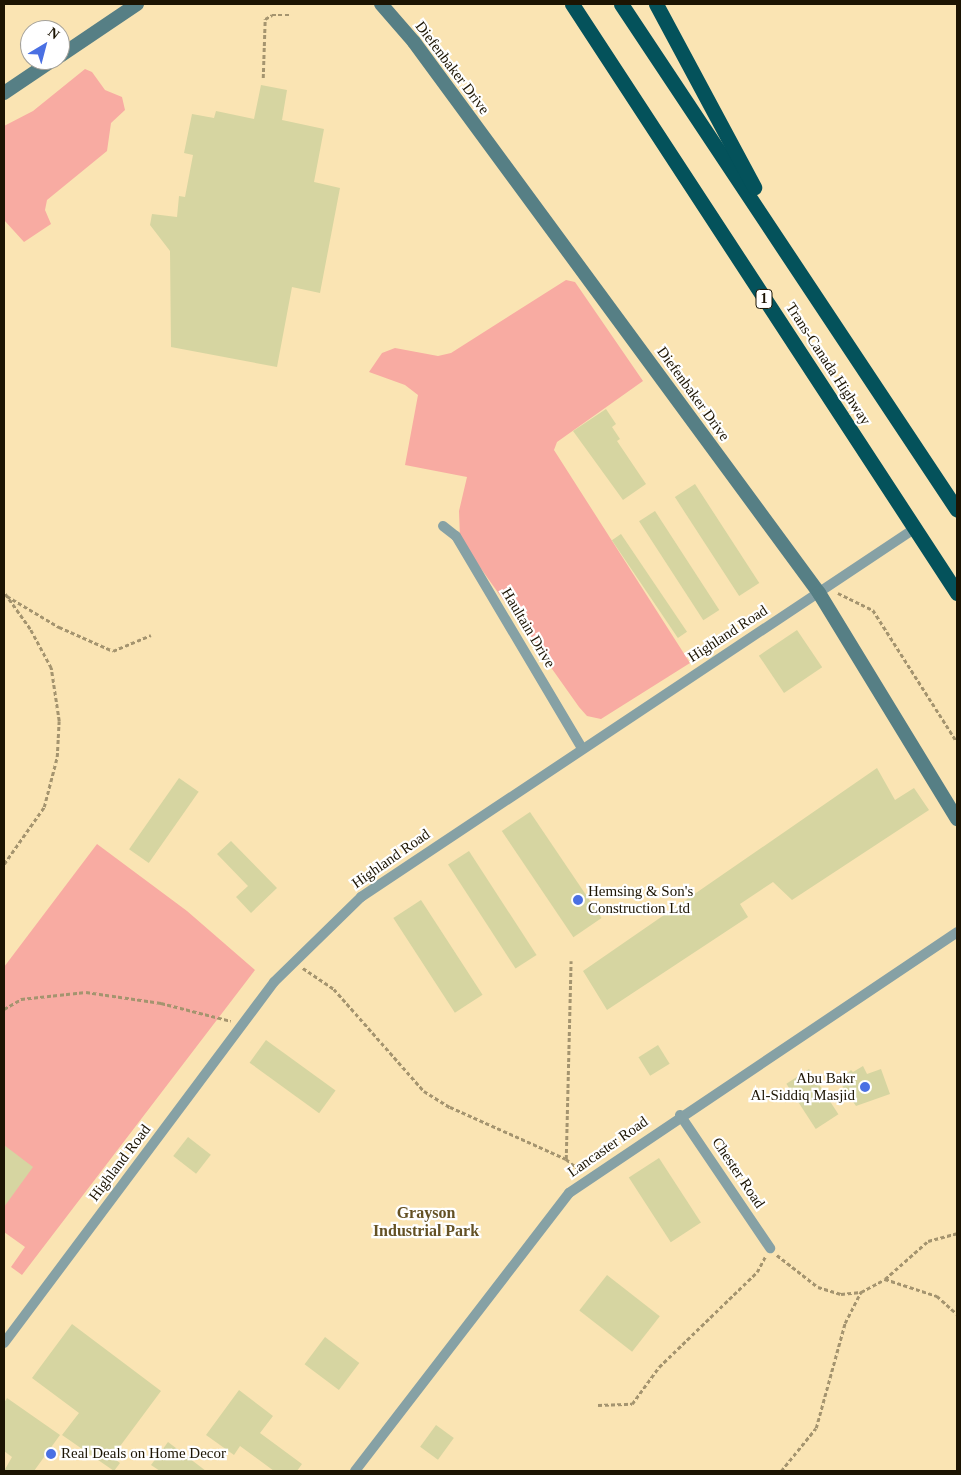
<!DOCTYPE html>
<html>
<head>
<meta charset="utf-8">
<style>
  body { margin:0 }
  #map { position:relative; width:961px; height:1475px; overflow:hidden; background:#fae4b3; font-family:Georgia,serif }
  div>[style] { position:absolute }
  .green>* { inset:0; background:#f8aba2 }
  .building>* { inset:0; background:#d6d5a1; transform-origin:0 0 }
  .path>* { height:2.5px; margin-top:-1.25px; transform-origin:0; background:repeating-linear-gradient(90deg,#a4946f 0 4px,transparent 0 6.5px) }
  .street>* { height:10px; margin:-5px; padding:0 5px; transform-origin:5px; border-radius:5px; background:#86a1a5 }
  .secondary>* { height:14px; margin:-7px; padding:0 7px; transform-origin:7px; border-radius:7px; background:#567f85 }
  .highway>* { height:15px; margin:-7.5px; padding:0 7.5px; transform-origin:7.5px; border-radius:7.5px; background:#04525b }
  .dots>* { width:14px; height:14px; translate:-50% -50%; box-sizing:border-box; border:2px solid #fff; border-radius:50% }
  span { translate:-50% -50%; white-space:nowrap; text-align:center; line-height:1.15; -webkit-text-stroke:4.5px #fff; paint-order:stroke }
  .shield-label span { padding:1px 4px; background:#fff; border:1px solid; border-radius:4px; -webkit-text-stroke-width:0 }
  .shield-label { font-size:14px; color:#1c1403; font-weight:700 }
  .street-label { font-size:15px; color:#1c1403 }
  .poi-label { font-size:15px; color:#1c1403 }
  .left { translate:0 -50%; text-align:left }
  .right { translate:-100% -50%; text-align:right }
  .neighbourhood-label { font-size:16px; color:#645124; font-weight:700 }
  .frame { position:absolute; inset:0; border:5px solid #1c1403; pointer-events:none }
  .north { position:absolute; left:20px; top:20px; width:50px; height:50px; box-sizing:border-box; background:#fff; border:1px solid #a4a19a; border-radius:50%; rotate:37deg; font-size:14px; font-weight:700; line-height:20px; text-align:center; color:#1c1403 }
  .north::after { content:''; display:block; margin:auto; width:18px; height:22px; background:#4a70e3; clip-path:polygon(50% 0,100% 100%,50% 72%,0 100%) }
</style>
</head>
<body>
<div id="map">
  <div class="green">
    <div style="clip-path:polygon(85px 69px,92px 72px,105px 90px,122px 97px,125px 110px,111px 123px,107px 151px,47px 200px,45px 210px,51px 224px,24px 242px,4px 220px,4px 126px,33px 111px)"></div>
    <div style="clip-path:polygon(566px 280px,575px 282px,643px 381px,557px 442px,554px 450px,690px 663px,601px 719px,587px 716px,579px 707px,460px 539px,459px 511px,467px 477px,405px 465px,418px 395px,405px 385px,369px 372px,382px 353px,395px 348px,438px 356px,451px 353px)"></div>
    <div style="clip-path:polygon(97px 844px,187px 911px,255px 970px,22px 1275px,11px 1267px,25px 1247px,4px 1232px,4px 967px)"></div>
  </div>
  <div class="building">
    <div style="clip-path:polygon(261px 85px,287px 90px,282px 120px,324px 129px,314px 182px,340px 188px,320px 293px,292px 287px,277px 367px,171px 347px,170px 251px,150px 225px,152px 214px,177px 217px,179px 196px,185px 197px,193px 155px,184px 153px,192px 114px,214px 118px,216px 111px,254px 119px)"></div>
    <div style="clip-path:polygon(606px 409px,616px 424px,612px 427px,620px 439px,617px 441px,646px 484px,623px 500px,573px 431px)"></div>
    <div style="left:695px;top:484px;width:118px;height:24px;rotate:57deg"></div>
    <div style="left:655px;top:511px;width:118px;height:19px;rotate:57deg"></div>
    <div style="left:621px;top:534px;width:118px;height:11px;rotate:56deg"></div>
    <div style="left:797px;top:630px;width:45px;height:46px;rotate:56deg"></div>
    <div style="clip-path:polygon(877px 768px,895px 800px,914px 788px,929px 810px,792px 900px,773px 882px,740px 904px,748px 917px,607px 1010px,583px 971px)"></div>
    <div style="left:179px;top:778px;width:24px;height:87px;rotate:35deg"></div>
    <div style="left:530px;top:812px;width:128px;height:34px;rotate:56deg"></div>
    <div style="clip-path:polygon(231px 841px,277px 888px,251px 913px,236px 897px,248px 886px,217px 854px)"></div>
    <div style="left:469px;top:851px;width:124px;height:25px;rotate:57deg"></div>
    <div style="left:421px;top:900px;width:113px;height:33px;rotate:57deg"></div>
    <div style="left:266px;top:1040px;width:86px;height:28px;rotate:36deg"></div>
    <div style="left:658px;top:1045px;width:22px;height:23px;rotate:58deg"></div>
    <div style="clip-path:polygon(863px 1066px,867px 1074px,881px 1069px,890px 1094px,856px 1106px,839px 1081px,851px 1070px,853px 1072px)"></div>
    <div style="left:809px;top:1069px;width:54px;height:27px;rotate:57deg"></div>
    <div style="left:188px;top:1137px;width:29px;height:24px;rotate:38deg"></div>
    <div style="clip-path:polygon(4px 1145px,33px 1167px,4px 1207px)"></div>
    <div style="left:659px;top:1158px;width:77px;height:36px;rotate:57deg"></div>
    <div style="left:607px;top:1275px;width:67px;height:45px;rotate:38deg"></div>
    <div style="clip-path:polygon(72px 1324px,161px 1391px,112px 1457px,120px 1463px,114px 1471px,62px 1435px,79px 1413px,32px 1378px)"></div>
    <div style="left:325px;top:1337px;width:43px;height:34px;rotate:37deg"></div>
    <div style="clip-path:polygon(239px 1390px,273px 1416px,260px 1433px,302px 1464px,297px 1471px,274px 1471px,240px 1446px,234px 1455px,206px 1435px)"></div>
    <div style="clip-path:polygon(7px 1398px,60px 1435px,34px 1471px,4px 1471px,12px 1457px,4px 1451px,4px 1403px)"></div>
    <div style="left:436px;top:1425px;width:22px;height:27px;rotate:36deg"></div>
    <div style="clip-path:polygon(168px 1442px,206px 1471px,160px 1471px,151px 1465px)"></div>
  </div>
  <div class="path">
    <div style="left:263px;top:78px;width:59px;rotate:-88.1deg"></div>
    <div style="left:265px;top:19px;width:8px;rotate:-30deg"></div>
    <div style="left:272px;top:15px;width:19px"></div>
    <div style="left:838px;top:593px;width:39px;rotate:26deg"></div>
    <div style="left:873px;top:610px;width:156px;rotate:57.5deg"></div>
    <div style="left:7px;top:596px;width:61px;rotate:30.8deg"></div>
    <div style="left:59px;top:627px;width:59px;rotate:24deg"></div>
    <div style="left:113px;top:651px;width:41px;rotate:-22.8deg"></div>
    <div style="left:4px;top:864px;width:70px;rotate:-54.9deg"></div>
    <div style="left:44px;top:807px;width:52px;rotate:-75.4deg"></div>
    <div style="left:57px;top:757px;width:36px;rotate:-87deg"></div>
    <div style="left:59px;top:721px;width:54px;rotate:-98.6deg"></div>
    <div style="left:51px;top:668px;width:44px;rotate:-118.3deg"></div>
    <div style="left:30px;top:629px;width:43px;rotate:-125.5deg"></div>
    <div style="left:303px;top:968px;width:37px;rotate:34deg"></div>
    <div style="left:334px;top:989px;width:136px;rotate:48.6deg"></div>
    <div style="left:424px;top:1091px;width:31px;rotate:32deg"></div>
    <div style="left:450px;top:1107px;width:127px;rotate:24.1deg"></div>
    <div style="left:566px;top:1159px;width:21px;rotate:39deg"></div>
    <div style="left:4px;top:1009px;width:20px;rotate:-30deg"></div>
    <div style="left:21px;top:999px;width:65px;rotate:-6.1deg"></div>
    <div style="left:86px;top:992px;width:76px;rotate:8.3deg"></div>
    <div style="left:161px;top:1003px;width:72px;rotate:14.4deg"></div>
    <div style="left:566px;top:1159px;width:198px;rotate:-88.6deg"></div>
    <div style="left:777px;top:1255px;width:52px;rotate:38deg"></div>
    <div style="left:818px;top:1287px;width:24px;rotate:17deg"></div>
    <div style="left:841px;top:1294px;width:20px;rotate:-6deg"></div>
    <div style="left:861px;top:1292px;width:27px;rotate:-28deg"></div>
    <div style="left:885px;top:1279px;width:55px;rotate:18.1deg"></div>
    <div style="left:937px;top:1296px;width:27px;rotate:42deg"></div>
    <div style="left:885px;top:1279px;width:57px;rotate:-41.5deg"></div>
    <div style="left:928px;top:1241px;width:30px;rotate:-15deg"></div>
    <div style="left:598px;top:1405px;width:34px;rotate:-2deg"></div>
    <div style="left:632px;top:1404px;width:46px;rotate:-53.9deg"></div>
    <div style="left:659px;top:1367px;width:136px;rotate:-44.1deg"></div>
    <div style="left:757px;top:1272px;width:17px;rotate:-62deg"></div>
    <div style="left:781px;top:1471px;width:55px;rotate:-50.9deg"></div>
    <div style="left:816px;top:1428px;width:109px;rotate:-74.6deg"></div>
    <div style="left:845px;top:1323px;width:35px;rotate:-63deg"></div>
  </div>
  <div class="street">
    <div style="left:443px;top:526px;width:16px;rotate:38deg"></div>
    <div style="left:456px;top:536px;width:247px;rotate:59.3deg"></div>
    <div style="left:680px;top:1115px;width:161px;rotate:55.9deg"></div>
    <div style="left:4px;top:1343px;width:451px;rotate:-53.2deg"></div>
    <div style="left:274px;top:982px;width:122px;rotate:-44.3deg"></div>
    <div style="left:361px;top:897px;width:664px;rotate:-33.64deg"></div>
    <div style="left:355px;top:1471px;width:351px;rotate:-52.4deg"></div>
    <div style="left:569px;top:1193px;width:468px;rotate:-33.9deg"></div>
  </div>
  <div class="secondary">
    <div style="left:381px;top:4px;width:50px;rotate:49deg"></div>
    <div style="left:414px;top:42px;width:684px;rotate:53.68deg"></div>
    <div style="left:819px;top:593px;width:265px;rotate:58.6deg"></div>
    <div style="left:60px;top:56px;width:93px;rotate:-34deg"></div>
    <div style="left:4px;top:93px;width:59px;rotate:-34deg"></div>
  </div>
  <div class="highway">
    <div style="left:572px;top:4px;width:704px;rotate:56.83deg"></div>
    <div style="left:621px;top:4px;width:607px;rotate:56.41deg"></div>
    <div style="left:656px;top:4px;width:208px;rotate:61.8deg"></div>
  </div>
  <div class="dots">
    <div style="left:578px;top:900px;background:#4a70e3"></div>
    <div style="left:865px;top:1087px;background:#4a70e3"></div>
    <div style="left:51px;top:1454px;background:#4a70e3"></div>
  </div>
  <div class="shield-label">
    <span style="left:764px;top:299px">1</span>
  </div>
  <div class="street-label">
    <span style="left:452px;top:68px;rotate:53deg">Diefenbaker Drive</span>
    <span style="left:828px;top:364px;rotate:57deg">Trans-Canada Highway</span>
    <span style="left:693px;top:394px;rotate:54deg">Diefenbaker Drive</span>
    <span style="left:528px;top:628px;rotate:59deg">Haultain Drive</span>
    <span style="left:728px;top:634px;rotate:-33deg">Highland Road</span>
    <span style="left:391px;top:859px;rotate:-35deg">Highland Road</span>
    <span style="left:608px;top:1147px;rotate:-35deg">Lancaster Road</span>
    <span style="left:120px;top:1163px;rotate:-53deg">Highland Road</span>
    <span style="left:738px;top:1173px;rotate:56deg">Chester Road</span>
  </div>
  <div class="poi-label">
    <span class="left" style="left:588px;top:900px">Hemsing &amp; Son's<br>Construction Ltd</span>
    <span class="right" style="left:855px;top:1087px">Abu Bakr<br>Al-Siddiq Masjid</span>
    <span class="left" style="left:61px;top:1454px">Real Deals on Home Decor</span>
  </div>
  <div class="neighbourhood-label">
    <span style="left:426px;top:1222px">Grayson<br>Industrial Park</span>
  </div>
  <div class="frame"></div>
  <div class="north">N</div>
</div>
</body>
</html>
